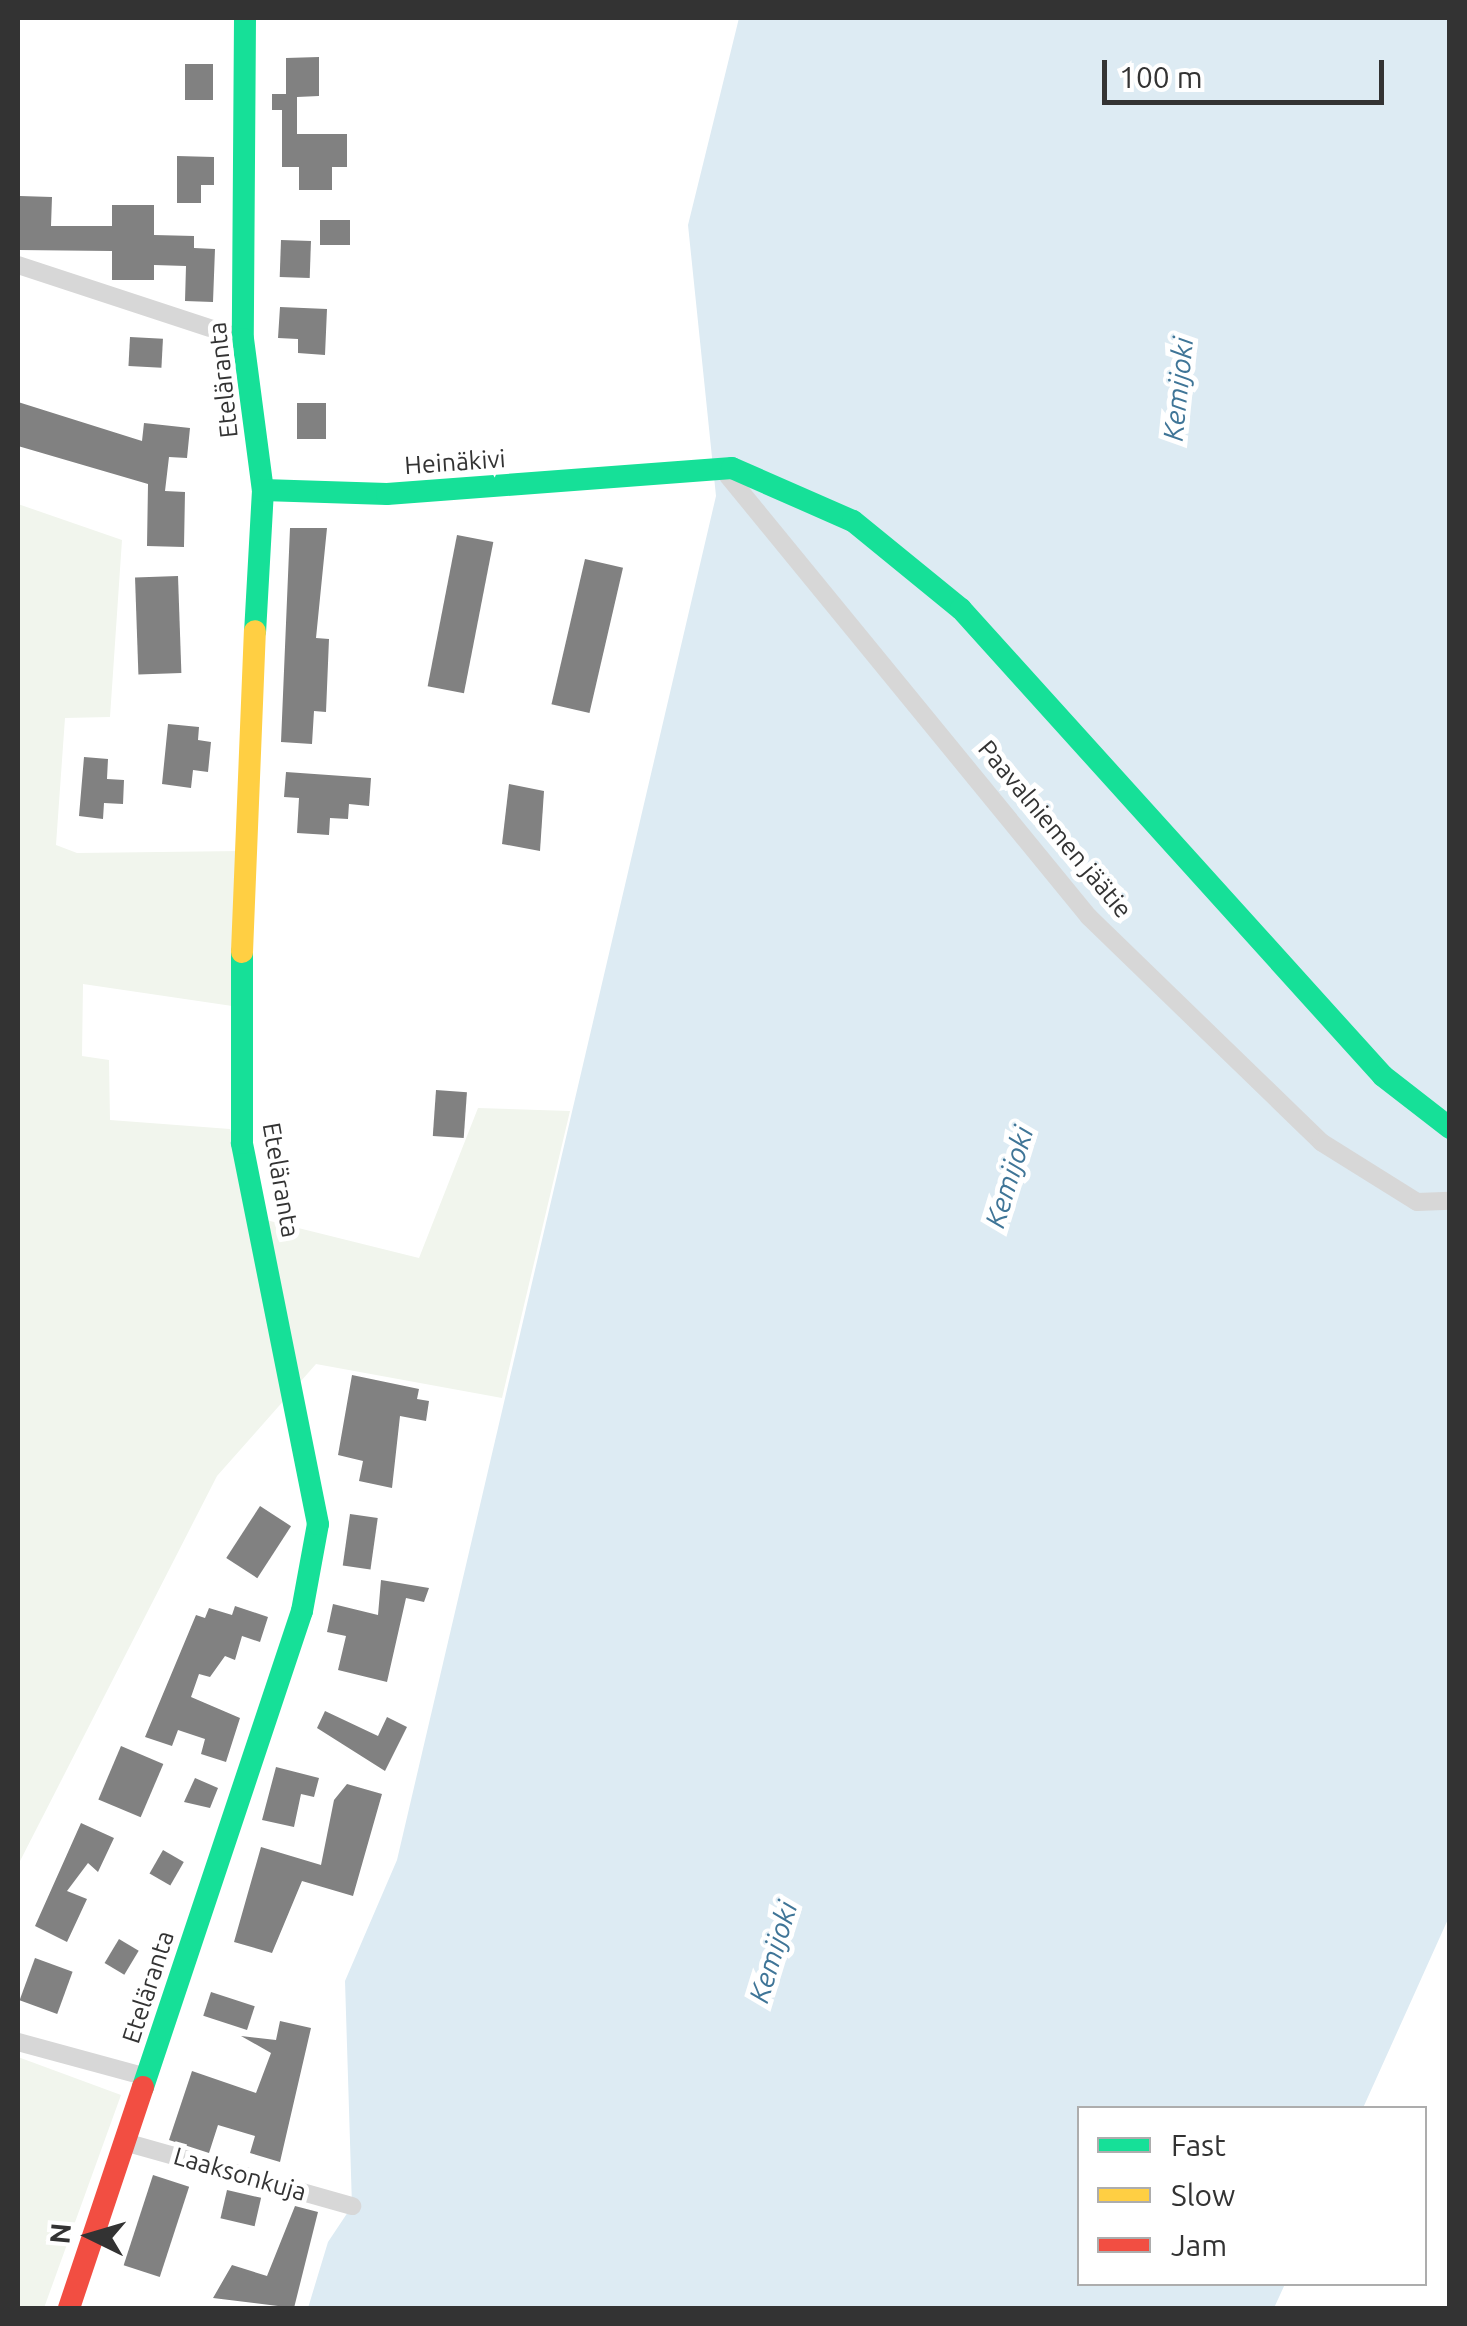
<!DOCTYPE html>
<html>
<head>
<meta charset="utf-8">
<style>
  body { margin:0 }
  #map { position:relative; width:1467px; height:2326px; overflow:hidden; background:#fff; font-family:Ubuntu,sans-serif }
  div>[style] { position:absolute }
  .green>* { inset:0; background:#f1f5ed }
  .water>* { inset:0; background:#ddebf3 }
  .building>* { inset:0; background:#818181; transform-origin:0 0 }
  .street>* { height:18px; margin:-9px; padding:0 9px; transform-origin:9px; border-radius:9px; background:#d7d7d7 }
  .fast>* { height:22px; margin:-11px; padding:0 11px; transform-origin:11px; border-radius:11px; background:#16e098 }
  .slow>* { height:22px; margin:-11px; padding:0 11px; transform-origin:11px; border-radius:11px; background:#ffcf43 }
  .jam>* { height:22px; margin:-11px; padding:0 11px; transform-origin:11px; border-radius:11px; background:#f24e42 }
  span { translate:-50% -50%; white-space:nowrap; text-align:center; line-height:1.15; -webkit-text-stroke:10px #fff; paint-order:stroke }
  .street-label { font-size:25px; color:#333 }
  .water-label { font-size:28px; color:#3f7597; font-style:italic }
  .frame { position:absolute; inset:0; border:20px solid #333; pointer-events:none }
  .legend { position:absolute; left:1077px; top:2106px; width:350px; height:180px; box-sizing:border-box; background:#fff; border:2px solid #adadad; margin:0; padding:12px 18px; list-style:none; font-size:30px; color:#333 }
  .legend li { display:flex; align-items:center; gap:20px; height:50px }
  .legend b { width:50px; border:2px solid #adadad }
  .north { position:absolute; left:40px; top:2186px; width:100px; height:100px; -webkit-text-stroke:8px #fff; paint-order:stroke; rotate:275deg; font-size:28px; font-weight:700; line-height:40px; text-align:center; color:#333 }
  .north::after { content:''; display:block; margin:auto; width:35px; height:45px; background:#333; clip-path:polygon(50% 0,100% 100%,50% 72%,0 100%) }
  .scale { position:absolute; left:1102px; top:60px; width:282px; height:45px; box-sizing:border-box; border:5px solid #333; border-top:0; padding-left:12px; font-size:30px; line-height:35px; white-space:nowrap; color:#333; -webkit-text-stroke:8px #fff; paint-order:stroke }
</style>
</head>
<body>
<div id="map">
  <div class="green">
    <div style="clip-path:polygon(18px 504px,122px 540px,110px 717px,65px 718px,56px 845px,77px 853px,242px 851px,239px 1007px,83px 984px,82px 1056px,109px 1060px,110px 1120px,230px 1129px,258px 1218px,419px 1258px,478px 1108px,570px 1111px,502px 1398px,316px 1364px,217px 1476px,18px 1865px)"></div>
    <div style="clip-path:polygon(18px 2057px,121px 2095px,44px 2308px,18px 2308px)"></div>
  </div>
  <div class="water">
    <div style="clip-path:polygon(739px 18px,1449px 18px,1449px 1917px,1363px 2108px,1080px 2108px,1080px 2284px,1285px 2284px,1274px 2308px,308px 2308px,328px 2242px,352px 2206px,345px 1981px,397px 1860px,716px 496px,688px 225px)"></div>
  </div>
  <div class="building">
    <div style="clip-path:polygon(319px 57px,319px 96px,297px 97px,297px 134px,347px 134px,347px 167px,332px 167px,332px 190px,299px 190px,299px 167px,282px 167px,282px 110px,272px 110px,272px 94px,286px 94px,286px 58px)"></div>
    <div style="left:185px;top:64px;width:28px;height:36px"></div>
    <div style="clip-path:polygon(177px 156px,214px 157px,214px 185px,201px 185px,201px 203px,177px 203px)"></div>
    <div style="clip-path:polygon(20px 196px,52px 197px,51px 226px,112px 226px,112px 205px,154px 205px,154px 235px,194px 236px,194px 248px,215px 249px,213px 302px,185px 301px,186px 266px,154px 265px,154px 280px,112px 280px,112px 251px,18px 250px)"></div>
    <div style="left:320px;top:220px;width:30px;height:25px"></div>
    <div style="left:281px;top:240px;width:30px;height:37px;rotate:2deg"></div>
    <div style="clip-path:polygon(280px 307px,327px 309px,325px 355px,298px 353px,298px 339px,278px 338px)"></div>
    <div style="left:130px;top:337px;width:33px;height:29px;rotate:3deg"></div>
    <div style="clip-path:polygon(18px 402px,142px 441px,144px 423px,190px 428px,187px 458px,169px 457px,165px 491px,185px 492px,184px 547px,147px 546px,148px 484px,18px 446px)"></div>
    <div style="left:297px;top:403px;width:29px;height:36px"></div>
    <div style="clip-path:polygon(290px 528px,327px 528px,316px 638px,329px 639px,326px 712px,314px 711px,312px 744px,281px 742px)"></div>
    <div style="left:457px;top:535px;width:37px;height:154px;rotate:11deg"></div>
    <div style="left:585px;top:559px;width:39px;height:149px;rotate:13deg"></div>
    <div style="left:178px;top:576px;width:97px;height:43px;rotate:88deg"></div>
    <div style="clip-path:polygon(168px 724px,199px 727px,198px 740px,211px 742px,208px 772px,193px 770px,191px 788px,162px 784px)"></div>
    <div style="clip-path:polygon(84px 757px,108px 759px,107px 779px,124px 780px,123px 804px,104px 803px,103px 819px,79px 816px)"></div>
    <div style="clip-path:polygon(286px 772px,371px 778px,369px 806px,349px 804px,348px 819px,330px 818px,329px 835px,297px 833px,299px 798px,284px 797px)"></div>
    <div style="clip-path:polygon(509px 784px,544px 791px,540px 851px,502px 844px)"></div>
    <div style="left:436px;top:1090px;width:31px;height:46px;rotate:4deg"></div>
    <div style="clip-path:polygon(352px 1375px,419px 1389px,417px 1399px,429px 1401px,426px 1421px,400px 1416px,392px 1488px,359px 1481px,363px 1461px,338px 1455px)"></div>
    <div style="left:260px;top:1506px;width:37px;height:62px;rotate:33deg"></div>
    <div style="left:350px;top:1514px;width:28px;height:52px;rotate:8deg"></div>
    <div style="clip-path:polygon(381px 1580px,429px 1588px,424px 1602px,406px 1598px,387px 1682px,338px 1670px,346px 1636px,327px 1632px,333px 1604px,378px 1615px)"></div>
    <div style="clip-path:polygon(235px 1606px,268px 1617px,260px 1642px,242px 1636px,235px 1660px,225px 1656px,210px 1677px,199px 1674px,191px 1697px,240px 1718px,226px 1762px,201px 1754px,205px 1739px,178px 1730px,172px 1746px,145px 1737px,196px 1615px,205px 1618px,209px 1608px,232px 1615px)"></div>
    <div style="clip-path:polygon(325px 1711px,378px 1736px,387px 1717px,407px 1727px,385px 1771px,317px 1728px)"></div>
    <div style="left:121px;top:1746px;width:46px;height:58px;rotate:23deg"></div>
    <div style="clip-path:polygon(276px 1767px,319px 1778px,314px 1797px,301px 1794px,294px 1827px,262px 1820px)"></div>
    <div style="clip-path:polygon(195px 1778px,218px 1788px,210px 1808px,184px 1802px)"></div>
    <div style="clip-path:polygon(347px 1784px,382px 1794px,353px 1896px,302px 1881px,272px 1953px,234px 1942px,261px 1847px,321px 1865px,334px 1800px)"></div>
    <div style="clip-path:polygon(81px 1823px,114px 1838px,98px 1872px,88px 1863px,67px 1891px,87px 1899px,67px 1942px,35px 1926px)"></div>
    <div style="left:163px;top:1850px;width:24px;height:27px;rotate:30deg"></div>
    <div style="left:119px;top:1939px;width:23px;height:28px;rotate:31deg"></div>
    <div style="left:35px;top:1958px;width:40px;height:45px;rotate:20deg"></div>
    <div style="left:211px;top:1992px;width:46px;height:25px;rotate:18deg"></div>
    <div style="clip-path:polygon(280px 2021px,311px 2028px,280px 2162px,250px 2153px,255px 2136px,218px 2125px,209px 2153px,169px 2140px,192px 2071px,256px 2093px,271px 2053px,241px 2036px,276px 2040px)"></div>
    <div style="left:153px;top:2175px;width:38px;height:95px;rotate:18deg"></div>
    <div style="left:227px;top:2190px;width:35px;height:29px;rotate:13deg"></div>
    <div style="clip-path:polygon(295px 2206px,318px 2212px,294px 2308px,213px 2298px,232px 2265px,267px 2276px)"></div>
  </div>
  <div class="street">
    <div style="left:18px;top:265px;width:237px;rotate:18.2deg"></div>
    <div style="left:728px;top:476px;width:570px;rotate:50.7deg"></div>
    <div style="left:1089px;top:917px;width:323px;rotate:44.1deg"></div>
    <div style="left:1321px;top:1142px;width:113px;rotate:32deg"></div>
    <div style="left:1417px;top:1202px;width:33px;rotate:-2deg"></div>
    <div style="left:18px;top:2042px;width:134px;rotate:15.2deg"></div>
    <div style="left:128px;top:2143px;width:233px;rotate:15.7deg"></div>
  </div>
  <div class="fast">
    <div style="left:245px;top:18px;width:321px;rotate:90.4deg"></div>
    <div style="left:243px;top:339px;width:152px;rotate:82.5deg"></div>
    <div style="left:263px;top:490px;width:141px;rotate:93.2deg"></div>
    <div style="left:263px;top:490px;width:124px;rotate:1.8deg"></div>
    <div style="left:387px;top:494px;width:346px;rotate:-4.3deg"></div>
    <div style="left:732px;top:468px;width:132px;rotate:23.7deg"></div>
    <div style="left:853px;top:521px;width:139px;rotate:39.2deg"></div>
    <div style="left:961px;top:609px;width:629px;rotate:47.9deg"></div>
    <div style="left:1383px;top:1076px;width:85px;rotate:37.8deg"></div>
    <div style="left:143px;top:2087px;width:502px;rotate:-71.53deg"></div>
    <div style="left:302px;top:1611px;width:88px;rotate:-79.6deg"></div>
    <div style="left:318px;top:1524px;width:389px;rotate:-101.3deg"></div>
    <div style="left:242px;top:1143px;width:191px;rotate:-90deg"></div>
  </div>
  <div class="slow">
    <div style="left:242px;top:952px;width:321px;rotate:-87.7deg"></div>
  </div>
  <div class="jam">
    <div style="left:69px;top:2308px;width:233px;rotate:-71.5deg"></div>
  </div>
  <div class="street-label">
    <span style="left:223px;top:380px;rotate:-96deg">Eteläranta</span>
    <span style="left:455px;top:462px;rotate:-4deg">Heinäkivi</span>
    <span style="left:1055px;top:829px;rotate:50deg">Paavalniemen jäätie</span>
    <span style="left:281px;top:1180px;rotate:80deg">Eteläranta</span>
    <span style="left:148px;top:1987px;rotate:-72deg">Eteläranta</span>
    <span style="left:240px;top:2174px;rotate:16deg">Laaksonkuja</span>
  </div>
  <div class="water-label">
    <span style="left:1178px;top:389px;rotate:-84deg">Kemijoki</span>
    <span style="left:1009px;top:1177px;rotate:-73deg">Kemijoki</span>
    <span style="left:773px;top:1952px;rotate:-73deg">Kemijoki</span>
  </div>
  <div class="frame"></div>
  <ul class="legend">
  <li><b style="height:12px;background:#16e098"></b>Fast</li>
  <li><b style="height:12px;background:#ffcf43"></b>Slow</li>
  <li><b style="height:12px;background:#f24e42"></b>Jam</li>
  </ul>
  <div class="north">N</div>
  <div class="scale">100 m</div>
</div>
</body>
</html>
